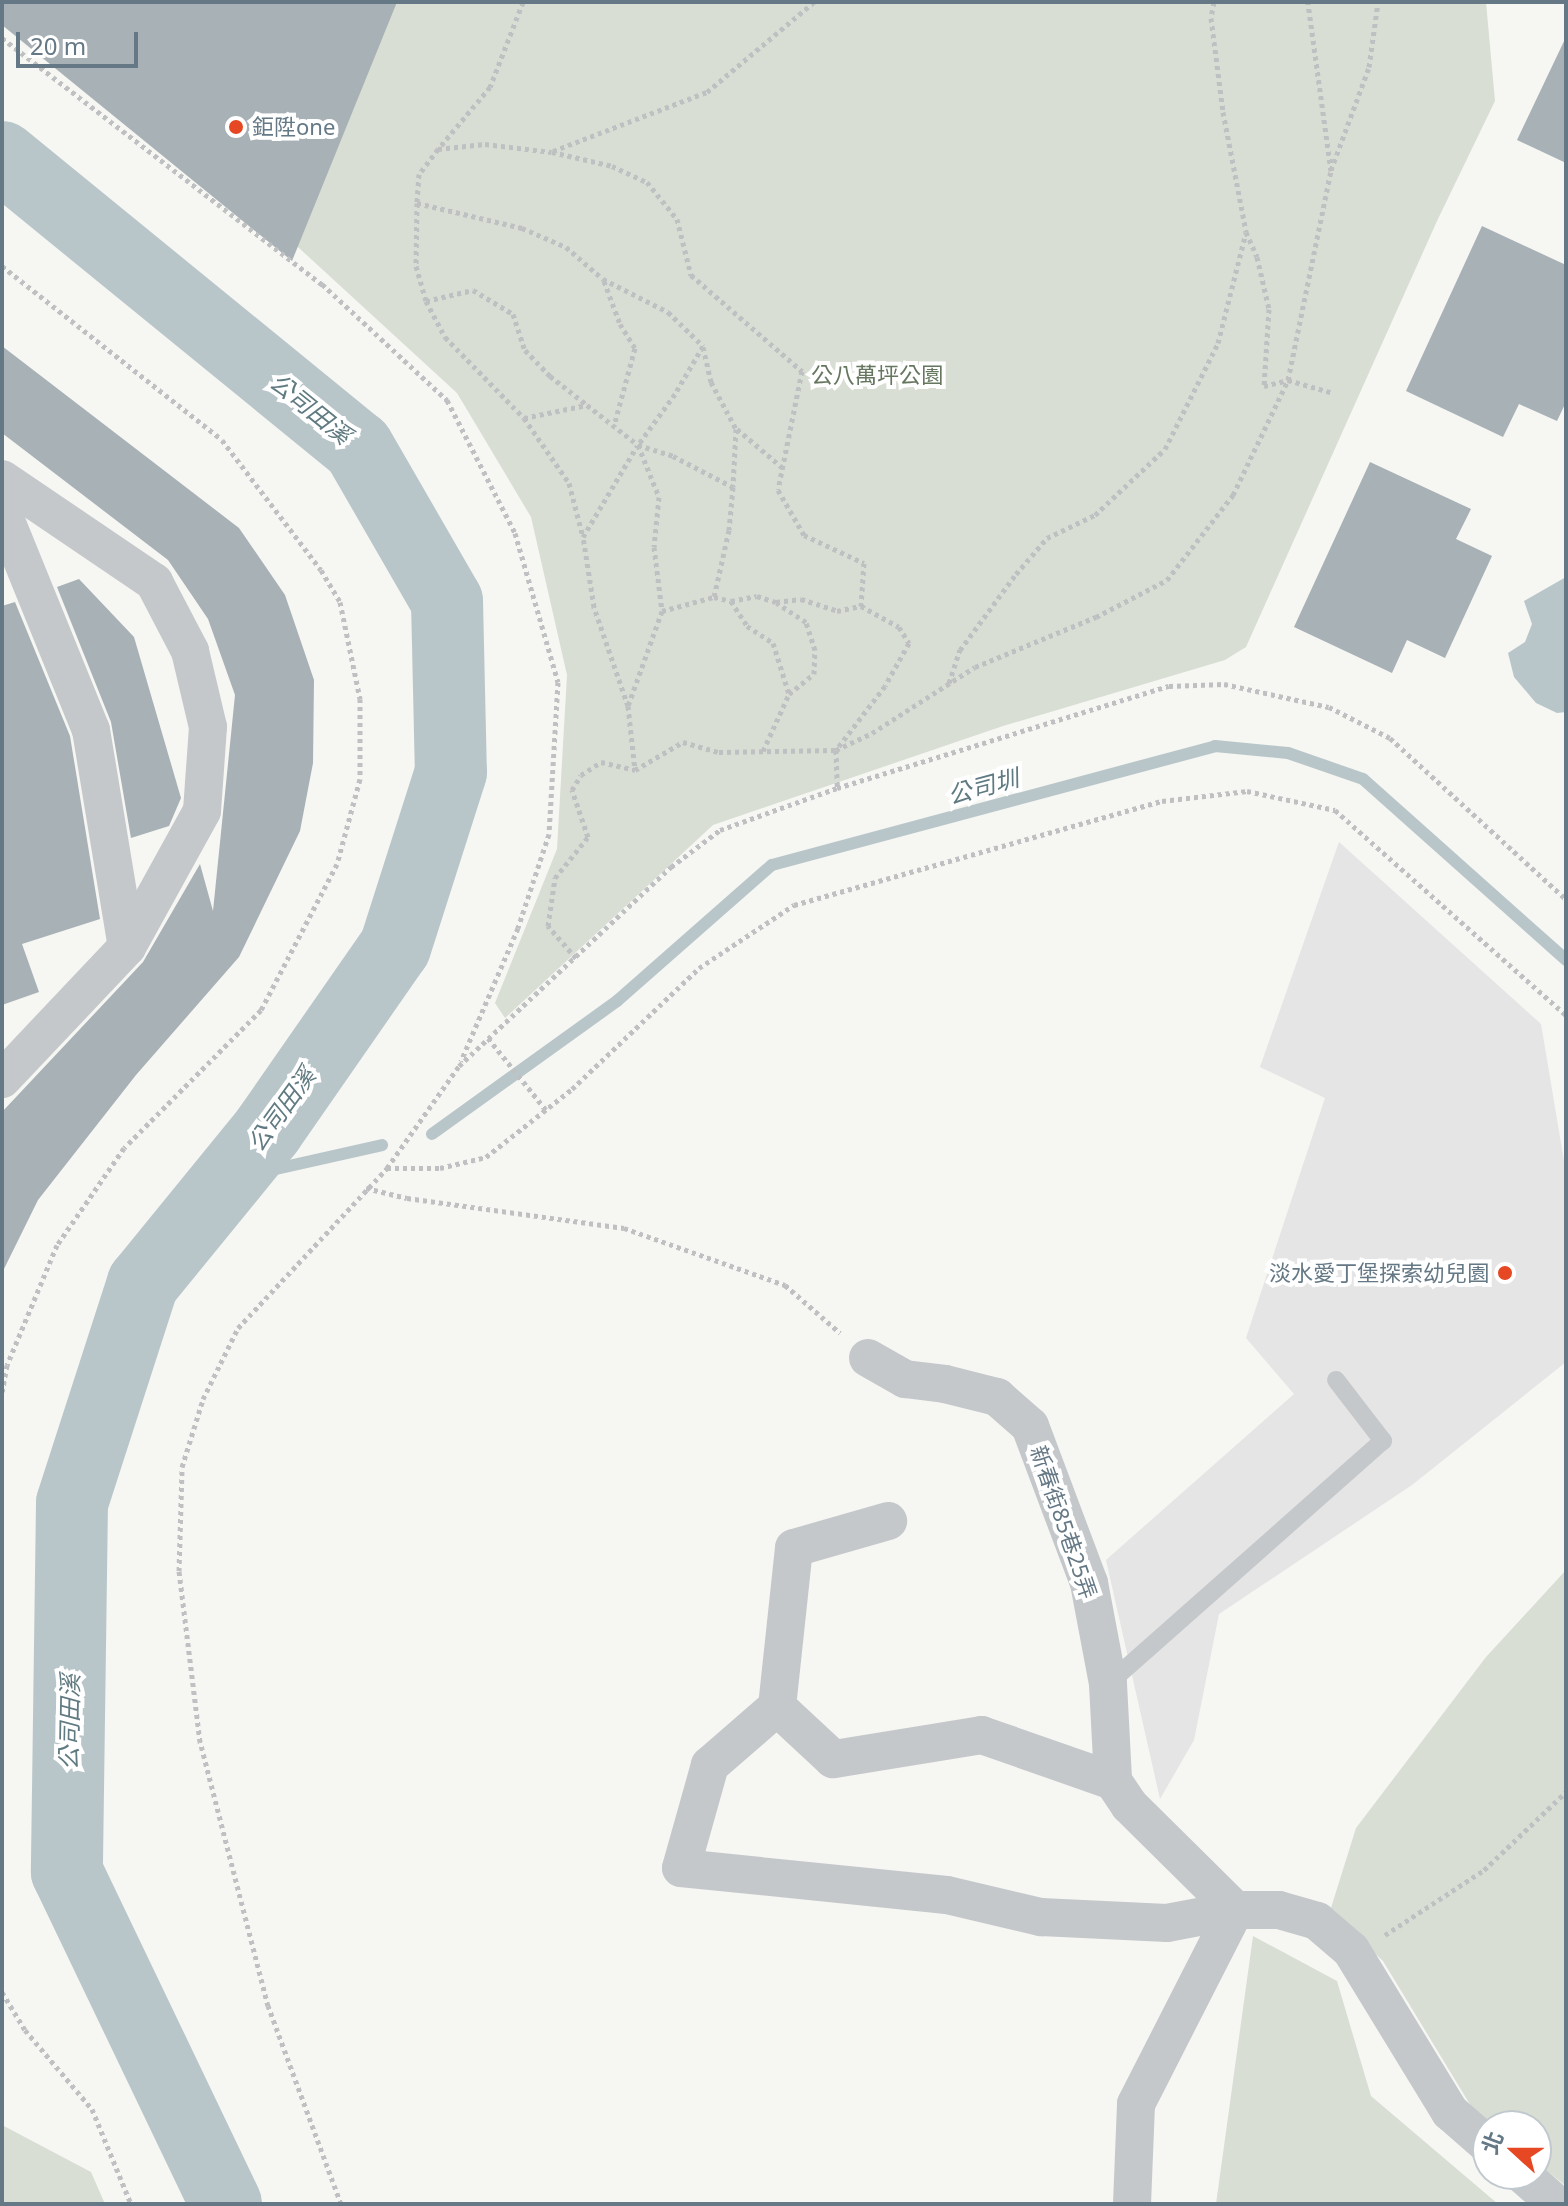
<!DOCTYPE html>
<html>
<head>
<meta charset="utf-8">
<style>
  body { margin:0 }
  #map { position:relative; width:1568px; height:2206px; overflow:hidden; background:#f6f6f3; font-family:"Noto Sans","Noto Sans TC",sans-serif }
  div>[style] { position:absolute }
  .built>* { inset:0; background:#e4e5e4 }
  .green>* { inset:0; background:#d8ded4 }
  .water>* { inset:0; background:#b9c6c9 }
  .stream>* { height:12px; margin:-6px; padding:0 6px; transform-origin:6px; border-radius:6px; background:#b9c6c9 }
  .river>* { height:72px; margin:-36px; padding:0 36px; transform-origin:36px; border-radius:36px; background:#b9c6c9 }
  .building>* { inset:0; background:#a8b1b6 }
  .path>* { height:5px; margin-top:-2.5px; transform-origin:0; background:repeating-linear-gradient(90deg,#bec0c2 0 4px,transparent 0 8px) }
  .lane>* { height:18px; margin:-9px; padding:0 9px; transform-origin:9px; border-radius:9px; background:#c4c8cb }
  .street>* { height:38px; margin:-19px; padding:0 19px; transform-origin:19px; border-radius:19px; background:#c4c8cb }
  .dots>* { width:22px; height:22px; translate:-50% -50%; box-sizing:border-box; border:4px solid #fff; border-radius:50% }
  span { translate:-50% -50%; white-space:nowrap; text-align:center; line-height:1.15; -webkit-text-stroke:8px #fff; paint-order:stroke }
  .poi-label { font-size:22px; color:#657885 }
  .left { translate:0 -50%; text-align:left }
  .right { translate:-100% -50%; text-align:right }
  .park-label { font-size:22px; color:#667760 }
  .street-label { font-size:22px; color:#657885 }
  .water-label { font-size:24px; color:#607a81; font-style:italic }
  .frame { position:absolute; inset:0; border:4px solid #657885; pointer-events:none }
  .north { position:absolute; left:1472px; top:2110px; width:80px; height:80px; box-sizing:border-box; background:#fff; border:2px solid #c1c9ce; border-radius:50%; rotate:291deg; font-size:22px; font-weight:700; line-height:32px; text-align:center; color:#657885 }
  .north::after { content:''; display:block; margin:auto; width:28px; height:36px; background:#e64824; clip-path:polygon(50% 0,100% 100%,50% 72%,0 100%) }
  .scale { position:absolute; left:16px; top:32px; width:122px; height:36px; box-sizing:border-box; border:4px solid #657885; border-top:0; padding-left:10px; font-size:24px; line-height:28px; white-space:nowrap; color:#657885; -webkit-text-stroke:6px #fff; paint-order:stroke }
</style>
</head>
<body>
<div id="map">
  <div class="built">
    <div style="clip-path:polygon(1339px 842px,1541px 1024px,1566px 1173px,1566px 1362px,1412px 1485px,1219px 1614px,1194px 1740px,1160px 1799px,1106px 1560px,1294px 1394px,1246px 1338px,1325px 1098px,1260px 1067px)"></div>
  </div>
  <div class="green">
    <div style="clip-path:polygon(2px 2px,1486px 2px,1495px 101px,1437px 221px,1246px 647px,1225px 660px,1003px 726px,713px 825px,505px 1018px,495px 1003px,557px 849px,567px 675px,531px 517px,457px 393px,299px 248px,2px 16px)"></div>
    <div style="clip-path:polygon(1566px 1570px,1566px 2186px,1536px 2162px,1536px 2126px,1492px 2126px,1474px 2111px,1383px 1961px,1330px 1911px,1356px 1828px,1486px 1657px)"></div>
    <div style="clip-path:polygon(1253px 1936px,1337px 1981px,1371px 2096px,1498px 2204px,1216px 2204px)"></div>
    <div style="clip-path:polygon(2px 2125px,91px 2172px,105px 2204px,2px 2204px)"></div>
  </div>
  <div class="water">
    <div style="clip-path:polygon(1566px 577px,1566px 712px,1557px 713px,1536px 703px,1514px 677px,1508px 653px,1525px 642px,1532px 624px,1524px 601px)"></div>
  </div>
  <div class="stream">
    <div style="left:432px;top:1134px;width:228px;rotate:-35.7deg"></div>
    <div style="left:617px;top:1001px;width:206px;rotate:-41.3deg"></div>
    <div style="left:772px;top:865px;width:459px;rotate:-15deg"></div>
    <div style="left:1215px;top:746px;width:73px;rotate:5.5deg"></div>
    <div style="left:1288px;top:753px;width:79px;rotate:19.1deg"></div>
    <div style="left:1363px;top:779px;width:272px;rotate:41.7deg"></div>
    <div style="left:227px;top:1180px;width:159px;rotate:-12.7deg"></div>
  </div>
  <div class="river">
    <div style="left:2px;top:157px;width:459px;rotate:39.2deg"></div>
    <div style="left:358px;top:447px;width:178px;rotate:60deg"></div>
    <div style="left:447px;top:601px;width:171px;rotate:88.7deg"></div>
    <div style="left:451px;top:772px;width:184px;rotate:107.7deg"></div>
    <div style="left:395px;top:947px;width:223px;rotate:124.8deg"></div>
    <div style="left:268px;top:1130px;width:198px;rotate:129.2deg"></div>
    <div style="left:143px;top:1283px;width:231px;rotate:107.9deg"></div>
    <div style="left:72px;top:1503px;width:369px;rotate:90.8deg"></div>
    <div style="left:67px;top:1872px;width:368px;rotate:64.4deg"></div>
  </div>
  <div class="building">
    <div style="clip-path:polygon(2px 2px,397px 2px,292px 261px,2px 25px)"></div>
    <div style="clip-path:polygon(1566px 37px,1566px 163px,1517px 140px)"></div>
    <div style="clip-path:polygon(1482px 226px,1566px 265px,1566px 402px,1557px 421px,1519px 404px,1503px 437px,1406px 391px)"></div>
    <div style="clip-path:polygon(2px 346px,239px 528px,285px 595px,314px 680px,313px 763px,300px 831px,239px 957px,136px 1075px,38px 1200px,2px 1273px,2px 1112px,143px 962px,200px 864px,213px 911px,235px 695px,208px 619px,168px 560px,2px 433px)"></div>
    <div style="clip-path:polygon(1370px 462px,1471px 509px,1456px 539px,1492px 556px,1445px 658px,1407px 640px,1392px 673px,1294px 627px)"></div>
    <div style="clip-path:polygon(79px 579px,134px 637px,181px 798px,169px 826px,131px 838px,111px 722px,57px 587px)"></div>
    <div style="clip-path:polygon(15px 602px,70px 736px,100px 919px,22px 944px,39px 992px,2px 1005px,2px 606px)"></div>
  </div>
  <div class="path">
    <div style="left:523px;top:2px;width:91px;rotate:111.2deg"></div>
    <div style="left:490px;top:87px;width:81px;rotate:130deg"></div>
    <div style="left:438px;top:149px;width:47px;rotate:-6.1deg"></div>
    <div style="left:485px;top:144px;width:67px;rotate:6.8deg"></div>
    <div style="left:552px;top:152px;width:62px;rotate:13.1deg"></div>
    <div style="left:612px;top:166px;width:38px;rotate:25deg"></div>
    <div style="left:647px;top:182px;width:48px;rotate:51deg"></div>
    <div style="left:677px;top:219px;width:58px;rotate:76deg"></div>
    <div style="left:691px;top:275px;width:147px;rotate:40.9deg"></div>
    <div style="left:802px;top:371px;width:121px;rotate:101.4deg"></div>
    <div style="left:778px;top:490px;width:52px;rotate:60deg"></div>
    <div style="left:804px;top:535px;width:66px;rotate:25deg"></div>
    <div style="left:864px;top:563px;width:43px;rotate:94deg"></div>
    <div style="left:861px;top:606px;width:43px;rotate:28.9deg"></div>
    <div style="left:899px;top:627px;width:19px;rotate:58deg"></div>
    <div style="left:909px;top:643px;width:49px;rotate:119.2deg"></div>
    <div style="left:885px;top:686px;width:81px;rotate:127.4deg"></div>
    <div style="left:836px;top:750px;width:38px;rotate:88deg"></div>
    <div style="left:1214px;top:2px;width:16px;rotate:101deg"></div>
    <div style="left:1211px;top:18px;width:95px;rotate:82.7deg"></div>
    <div style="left:1223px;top:112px;width:122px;rotate:79.1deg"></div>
    <div style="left:1246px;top:232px;width:27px;rotate:66deg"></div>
    <div style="left:1257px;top:257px;width:53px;rotate:77deg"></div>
    <div style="left:1269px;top:309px;width:77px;rotate:93.7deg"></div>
    <div style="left:1264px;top:386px;width:25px;rotate:-14deg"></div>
    <div style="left:1288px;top:380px;width:44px;rotate:15.9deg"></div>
    <div style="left:2px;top:38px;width:404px;rotate:37.6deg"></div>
    <div style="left:322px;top:284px;width:171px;rotate:42.9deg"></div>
    <div style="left:447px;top:400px;width:149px;rotate:62.9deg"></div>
    <div style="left:515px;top:533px;width:155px;rotate:73.9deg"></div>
    <div style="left:558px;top:682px;width:152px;rotate:93.4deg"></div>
    <div style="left:549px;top:834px;width:99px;rotate:108.3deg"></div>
    <div style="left:518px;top:928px;width:145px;rotate:113.2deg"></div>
    <div style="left:438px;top:149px;width:31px;rotate:127deg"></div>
    <div style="left:419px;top:174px;width:29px;rotate:94deg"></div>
    <div style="left:417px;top:203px;width:108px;rotate:13.4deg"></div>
    <div style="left:522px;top:228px;width:48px;rotate:23.4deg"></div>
    <div style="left:566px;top:247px;width:49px;rotate:40.9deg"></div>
    <div style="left:603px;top:279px;width:73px;rotate:26.9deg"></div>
    <div style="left:668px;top:312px;width:49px;rotate:44.2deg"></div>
    <div style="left:703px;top:346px;width:56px;rotate:120.3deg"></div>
    <div style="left:675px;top:394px;width:63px;rotate:126deg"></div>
    <div style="left:638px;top:445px;width:56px;rotate:68deg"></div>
    <div style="left:659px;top:497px;width:50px;rotate:95.7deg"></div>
    <div style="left:654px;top:547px;width:64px;rotate:82.9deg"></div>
    <div style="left:662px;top:611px;width:101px;rotate:109.7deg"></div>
    <div style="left:628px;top:706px;width:64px;rotate:83.8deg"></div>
    <div style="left:553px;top:151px;width:165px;rotate:-21deg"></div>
    <div style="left:707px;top:92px;width:140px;rotate:-40.1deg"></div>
    <div style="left:1331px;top:170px;width:110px;rotate:-69.7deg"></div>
    <div style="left:1369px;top:67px;width:66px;rotate:-82.1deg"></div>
    <div style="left:417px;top:203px;width:63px;rotate:90.9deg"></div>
    <div style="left:416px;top:266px;width:36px;rotate:74deg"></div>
    <div style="left:426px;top:301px;width:41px;rotate:62.2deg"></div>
    <div style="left:445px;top:337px;width:113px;rotate:45.7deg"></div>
    <div style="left:524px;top:418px;width:79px;rotate:55.3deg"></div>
    <div style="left:569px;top:483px;width:56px;rotate:75.5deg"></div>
    <div style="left:2px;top:266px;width:280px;rotate:38.3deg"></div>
    <div style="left:222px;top:440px;width:163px;rotate:52.7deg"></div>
    <div style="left:321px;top:570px;width:37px;rotate:59deg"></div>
    <div style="left:340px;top:602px;width:99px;rotate:78.3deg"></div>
    <div style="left:360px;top:699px;width:80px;rotate:90deg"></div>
    <div style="left:360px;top:779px;width:88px;rotate:105.1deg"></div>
    <div style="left:337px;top:864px;width:165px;rotate:117.5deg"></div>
    <div style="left:261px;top:1010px;width:194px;rotate:134.8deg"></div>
    <div style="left:124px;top:1148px;width:118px;rotate:124.6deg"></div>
    <div style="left:57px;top:1245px;width:130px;rotate:112.6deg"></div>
    <div style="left:7px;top:1365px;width:27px;rotate:100deg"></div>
    <div style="left:604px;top:281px;width:46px;rotate:69.6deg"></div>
    <div style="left:620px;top:324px;width:28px;rotate:58deg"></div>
    <div style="left:635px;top:348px;width:81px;rotate:105.1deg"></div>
    <div style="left:426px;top:301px;width:48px;rotate:-13.2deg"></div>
    <div style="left:473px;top:290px;width:47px;rotate:31deg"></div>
    <div style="left:513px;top:314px;width:38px;rotate:72deg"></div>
    <div style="left:525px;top:350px;width:36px;rotate:46deg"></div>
    <div style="left:550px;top:376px;width:46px;rotate:37.9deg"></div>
    <div style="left:703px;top:347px;width:36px;rotate:77deg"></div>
    <div style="left:711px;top:382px;width:53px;rotate:62deg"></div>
    <div style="left:736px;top:429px;width:58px;rotate:93deg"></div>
    <div style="left:524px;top:418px;width:64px;rotate:-11.7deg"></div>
    <div style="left:587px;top:405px;width:65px;rotate:38.1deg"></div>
    <div style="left:638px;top:445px;width:37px;rotate:17deg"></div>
    <div style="left:673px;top:456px;width:68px;rotate:27.3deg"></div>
    <div style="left:733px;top:487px;width:43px;rotate:95.3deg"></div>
    <div style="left:729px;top:530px;width:69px;rotate:102.6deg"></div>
    <div style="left:737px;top:429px;width:60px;rotate:40.3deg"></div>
    <div style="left:731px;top:601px;width:30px;rotate:57deg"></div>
    <div style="left:747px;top:626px;width:31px;rotate:33deg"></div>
    <div style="left:773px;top:643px;width:53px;rotate:72.6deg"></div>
    <div style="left:662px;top:611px;width:54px;rotate:-15.1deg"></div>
    <div style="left:714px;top:597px;width:17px;rotate:13deg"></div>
    <div style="left:731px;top:601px;width:26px;rotate:-11deg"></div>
    <div style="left:757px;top:596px;width:20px;rotate:18deg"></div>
    <div style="left:776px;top:602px;width:25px;rotate:-7deg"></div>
    <div style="left:801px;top:599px;width:38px;rotate:18deg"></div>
    <div style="left:837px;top:611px;width:25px;rotate:-12deg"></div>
    <div style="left:949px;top:683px;width:35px;rotate:-72deg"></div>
    <div style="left:960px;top:650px;width:94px;rotate:-53.6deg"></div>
    <div style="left:1016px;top:574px;width:48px;rotate:-49.3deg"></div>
    <div style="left:1047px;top:538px;width:53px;rotate:-25.6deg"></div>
    <div style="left:1095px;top:515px;width:96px;rotate:-43.3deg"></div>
    <div style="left:1165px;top:449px;width:119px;rotate:-63.4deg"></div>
    <div style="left:1218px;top:343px;width:114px;rotate:-75.8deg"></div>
    <div style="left:628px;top:706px;width:105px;rotate:-109deg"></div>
    <div style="left:594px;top:607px;width:71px;rotate:-98.9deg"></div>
    <div style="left:583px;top:537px;width:106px;rotate:-59.3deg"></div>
    <div style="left:763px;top:751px;width:63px;rotate:-65.5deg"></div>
    <div style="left:789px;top:694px;width:32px;rotate:-39deg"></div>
    <div style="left:814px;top:674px;width:24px;rotate:-88deg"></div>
    <div style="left:815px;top:650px;width:29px;rotate:-108deg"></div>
    <div style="left:806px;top:622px;width:35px;rotate:-147deg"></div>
    <div style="left:576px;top:958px;width:43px;rotate:-131.2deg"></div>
    <div style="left:548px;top:926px;width:49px;rotate:-81.7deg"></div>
    <div style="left:555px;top:878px;width:53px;rotate:-51.2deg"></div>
    <div style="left:588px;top:837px;width:50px;rotate:-108.8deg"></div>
    <div style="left:572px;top:790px;width:17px;rotate:-59deg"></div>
    <div style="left:581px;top:775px;width:24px;rotate:-33deg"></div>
    <div style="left:601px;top:762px;width:35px;rotate:13deg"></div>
    <div style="left:635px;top:770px;width:56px;rotate:-30.3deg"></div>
    <div style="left:683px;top:742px;width:37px;rotate:16deg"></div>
    <div style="left:719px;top:752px;width:117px;rotate:-1deg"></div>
    <div style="left:836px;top:750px;width:40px;rotate:-25deg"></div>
    <div style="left:872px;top:733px;width:122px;rotate:-32.7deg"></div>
    <div style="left:975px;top:667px;width:131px;rotate:-22.5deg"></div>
    <div style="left:1096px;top:617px;width:80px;rotate:-27.5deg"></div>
    <div style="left:1167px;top:580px;width:108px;rotate:-52.2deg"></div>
    <div style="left:1233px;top:495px;width:127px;rotate:-64.4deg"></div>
    <div style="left:1288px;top:380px;width:213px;rotate:-78.4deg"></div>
    <div style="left:1331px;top:171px;width:171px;rotate:-97.8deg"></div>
    <div style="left:488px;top:1038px;width:92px;rotate:51.1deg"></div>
    <div style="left:387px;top:1168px;width:53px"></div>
    <div style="left:440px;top:1168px;width:47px;rotate:-13.4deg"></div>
    <div style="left:486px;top:1157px;width:110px;rotate:-38.3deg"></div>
    <div style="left:572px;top:1089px;width:175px;rotate:-43.6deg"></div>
    <div style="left:699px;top:968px;width:114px;rotate:-33.6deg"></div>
    <div style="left:794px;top:905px;width:382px;rotate:-15.8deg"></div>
    <div style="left:1162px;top:801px;width:86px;rotate:-6.7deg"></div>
    <div style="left:1247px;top:791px;width:90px;rotate:12.2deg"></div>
    <div style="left:1335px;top:810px;width:309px;rotate:41.6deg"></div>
    <div style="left:366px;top:1188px;width:42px;rotate:13.7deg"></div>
    <div style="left:407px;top:1198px;width:219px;rotate:7.9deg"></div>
    <div style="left:624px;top:1228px;width:171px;rotate:19.5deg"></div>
    <div style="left:785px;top:1285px;width:73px;rotate:41.1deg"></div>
    <div style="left:1385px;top:1935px;width:118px;rotate:-33.3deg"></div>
    <div style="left:1484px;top:1870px;width:113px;rotate:-43.6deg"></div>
    <div style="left:2px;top:1992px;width:44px;rotate:58.8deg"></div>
    <div style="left:25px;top:2030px;width:104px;rotate:49.7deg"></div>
    <div style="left:92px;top:2109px;width:103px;rotate:67.7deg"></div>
    <div style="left:341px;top:2204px;width:211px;rotate:-110.2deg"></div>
    <div style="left:268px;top:2006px;width:273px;rotate:-104.4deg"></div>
    <div style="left:200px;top:1742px;width:172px;rotate:-97deg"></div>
    <div style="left:179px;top:1571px;width:104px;rotate:-88.3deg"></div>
    <div style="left:182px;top:1467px;width:71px;rotate:-72.8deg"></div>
    <div style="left:203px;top:1399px;width:79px;rotate:-63.8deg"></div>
    <div style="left:238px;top:1328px;width:219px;rotate:-47deg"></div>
    <div style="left:387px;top:1168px;width:125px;rotate:-54.8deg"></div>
    <div style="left:459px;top:1066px;width:291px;rotate:-43.2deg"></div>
    <div style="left:671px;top:867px;width:61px;rotate:-37.1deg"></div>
    <div style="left:720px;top:830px;width:124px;rotate:-19.7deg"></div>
    <div style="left:837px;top:788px;width:347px;rotate:-17.1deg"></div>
    <div style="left:1169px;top:686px;width:55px;rotate:-2.1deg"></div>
    <div style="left:1224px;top:684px;width:107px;rotate:12.4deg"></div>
    <div style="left:1329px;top:707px;width:68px;rotate:26.9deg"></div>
    <div style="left:1390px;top:738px;width:239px;rotate:42.5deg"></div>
  </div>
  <div class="lane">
    <div style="left:1108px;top:1684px;width:367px;rotate:-41.5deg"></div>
    <div style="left:1383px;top:1441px;width:77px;rotate:-127.6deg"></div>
  </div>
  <div class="street">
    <div style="left:2px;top:479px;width:184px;rotate:34.1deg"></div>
    <div style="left:154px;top:582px;width:78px;rotate:62.4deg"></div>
    <div style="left:190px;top:651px;width:78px;rotate:76.7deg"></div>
    <div style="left:208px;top:727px;width:84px;rotate:94.1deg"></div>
    <div style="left:202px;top:811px;width:155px;rotate:118.9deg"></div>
    <div style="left:127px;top:947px;width:182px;rotate:133.4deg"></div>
    <div style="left:2px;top:511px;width:236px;rotate:67.9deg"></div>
    <div style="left:91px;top:730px;width:220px;rotate:80.6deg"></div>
    <div style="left:868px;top:1358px;width:43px;rotate:29.6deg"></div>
    <div style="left:905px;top:1379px;width:40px;rotate:7.1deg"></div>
    <div style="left:945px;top:1384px;width:54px;rotate:14deg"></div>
    <div style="left:997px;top:1397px;width:44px;rotate:41.3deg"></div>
    <div style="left:1030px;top:1426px;width:168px;rotate:69.4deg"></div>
    <div style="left:1089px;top:1583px;width:103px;rotate:79.3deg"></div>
    <div style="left:1108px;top:1684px;width:97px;rotate:87deg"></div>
    <div style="left:1113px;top:1781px;width:29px;rotate:56deg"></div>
    <div style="left:1129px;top:1805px;width:149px;rotate:44.7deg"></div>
    <div style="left:1235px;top:1910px;width:44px"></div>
    <div style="left:1279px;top:1910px;width:40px;rotate:16deg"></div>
    <div style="left:1317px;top:1921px;width:45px;rotate:40.5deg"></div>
    <div style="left:1351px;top:1950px;width:190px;rotate:58.6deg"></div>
    <div style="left:1450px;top:2112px;width:50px;rotate:41deg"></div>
    <div style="left:777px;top:1707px;width:160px;rotate:-83.9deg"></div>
    <div style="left:794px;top:1548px;width:98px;rotate:-16deg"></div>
    <div style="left:1113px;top:1781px;width:139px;rotate:-160.7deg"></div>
    <div style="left:982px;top:1735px;width:151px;rotate:170.8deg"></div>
    <div style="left:833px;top:1759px;width:76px;rotate:-137.1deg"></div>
    <div style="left:777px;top:1707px;width:89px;rotate:139.1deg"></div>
    <div style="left:710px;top:1765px;width:107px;rotate:105.7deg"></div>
    <div style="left:681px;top:1868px;width:267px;rotate:5.8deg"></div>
    <div style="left:947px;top:1895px;width:97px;rotate:13.2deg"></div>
    <div style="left:1041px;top:1917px;width:126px;rotate:2.7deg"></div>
    <div style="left:1167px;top:1923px;width:69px;rotate:-10.8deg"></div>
    <div style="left:1522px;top:2174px;width:45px;rotate:41.4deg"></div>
    <div style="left:1132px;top:2204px;width:100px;rotate:-87.7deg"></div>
    <div style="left:1136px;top:2104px;width:218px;rotate:-63deg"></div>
  </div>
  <div class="dots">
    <div style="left:236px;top:127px;background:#e64824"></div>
    <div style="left:1505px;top:1273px;background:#e64824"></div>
  </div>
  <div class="poi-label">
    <span class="left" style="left:252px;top:127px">鉅陞one</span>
    <span class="right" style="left:1489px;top:1273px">淡水愛丁堡探索幼兒園</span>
  </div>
  <div class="park-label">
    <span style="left:877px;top:375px">公八萬坪公園</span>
  </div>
  <div class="street-label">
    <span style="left:1064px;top:1522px;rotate:71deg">新春街85巷25弄</span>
  </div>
  <div class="water-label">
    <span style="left:311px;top:408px;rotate:39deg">公司田溪</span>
    <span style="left:983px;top:786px;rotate:-15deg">公司圳</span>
    <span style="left:281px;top:1109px;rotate:-54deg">公司田溪</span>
    <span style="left:69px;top:1722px;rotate:-89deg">公司田溪</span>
  </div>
  <div class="frame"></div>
  <div class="north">北</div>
  <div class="scale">20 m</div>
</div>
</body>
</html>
